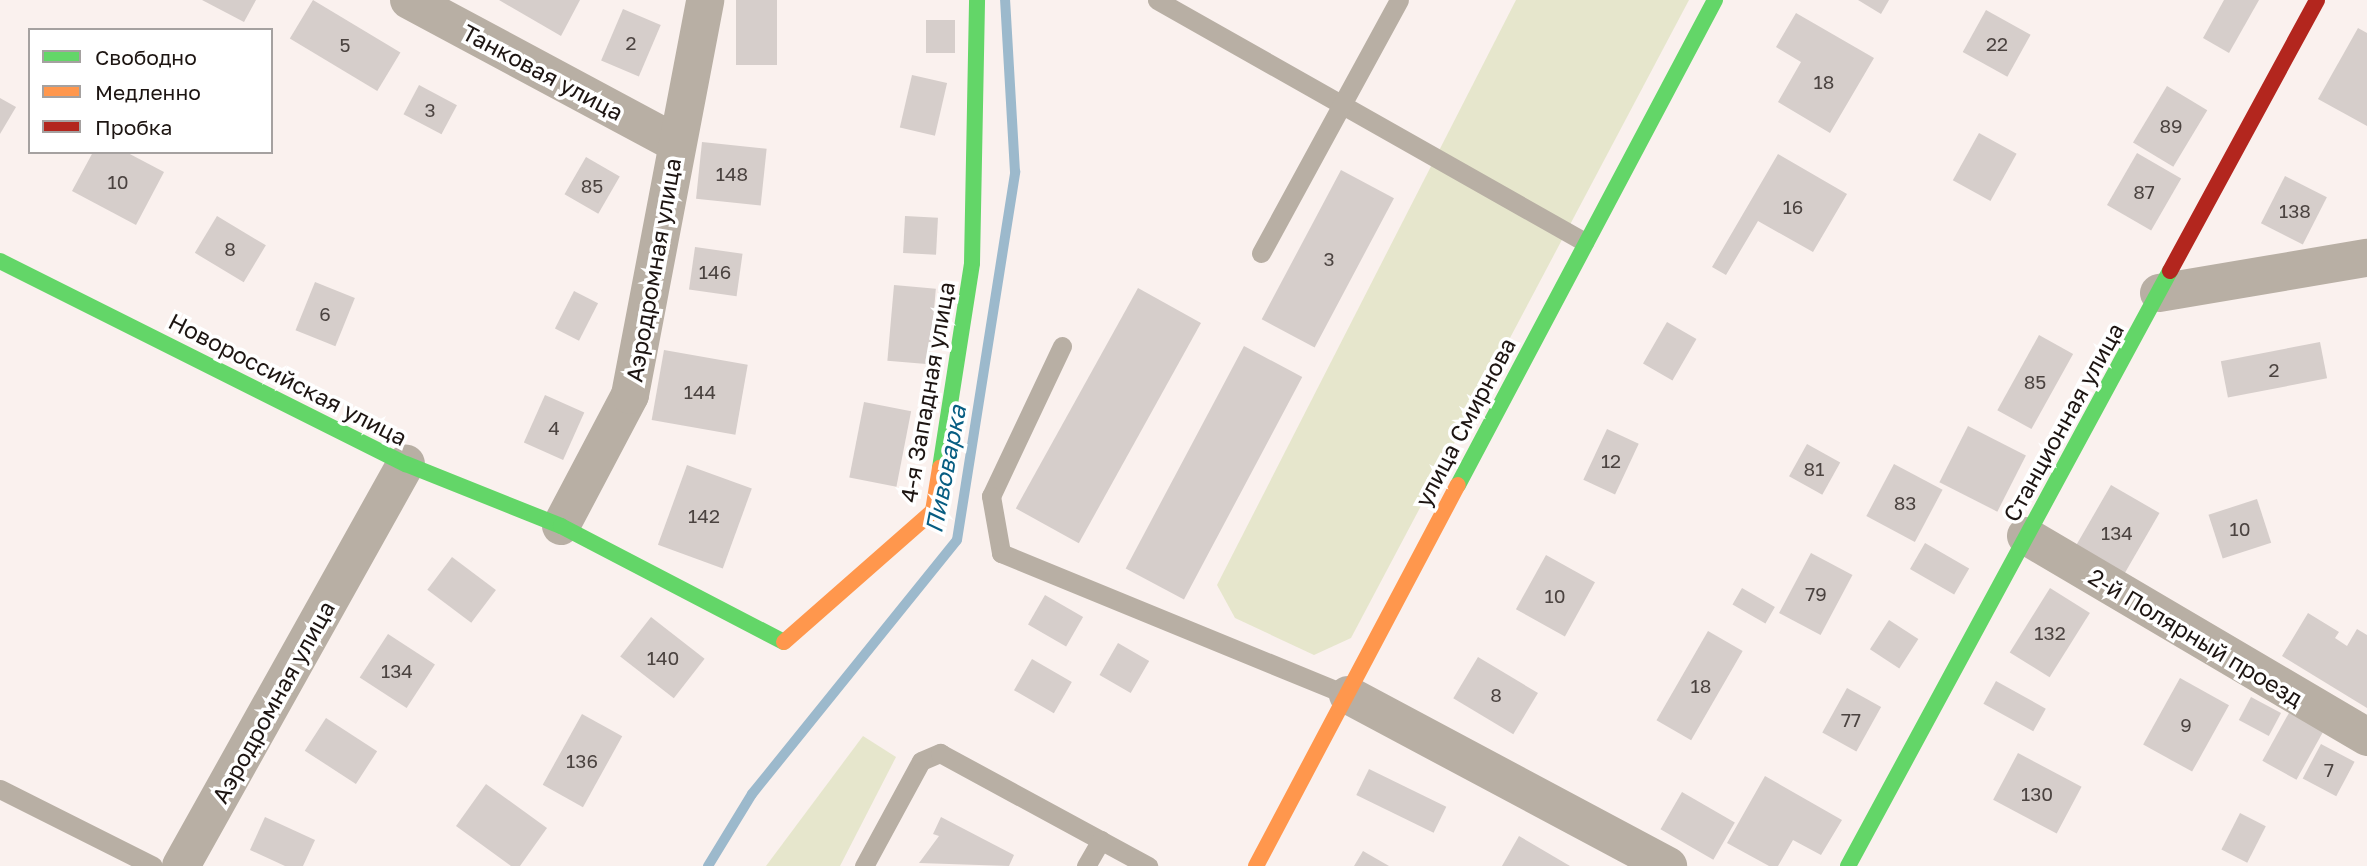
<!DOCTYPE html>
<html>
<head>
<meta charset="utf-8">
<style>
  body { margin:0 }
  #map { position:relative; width:2367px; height:866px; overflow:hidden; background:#faf1ee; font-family:"Golos Text",sans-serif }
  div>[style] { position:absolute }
  .green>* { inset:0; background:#e6e6cc }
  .stream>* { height:10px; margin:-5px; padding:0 5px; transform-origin:5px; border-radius:5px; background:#9cb9cc }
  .building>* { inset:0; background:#d6cecb; transform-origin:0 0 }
  .lane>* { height:19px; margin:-9.5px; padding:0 9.5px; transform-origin:9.5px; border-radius:9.5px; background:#b8afa4 }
  .street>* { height:38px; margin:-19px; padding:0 19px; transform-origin:19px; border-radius:19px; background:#b8afa4 }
  .fast>* { height:16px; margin:-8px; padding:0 8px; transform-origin:8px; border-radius:8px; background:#63d668 }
  .slow>* { height:16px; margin:-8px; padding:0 8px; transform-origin:8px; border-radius:8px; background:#ff974d }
  .jam>* { height:16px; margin:-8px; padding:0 8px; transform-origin:8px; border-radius:8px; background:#b3261e }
  span { translate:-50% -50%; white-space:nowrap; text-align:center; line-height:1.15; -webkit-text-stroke:7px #fff; paint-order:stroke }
  .number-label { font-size:19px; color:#4b4340 }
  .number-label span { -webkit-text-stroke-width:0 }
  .street-label { font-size:23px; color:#1d1512 }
  .water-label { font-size:24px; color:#075d82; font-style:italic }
  .legend { position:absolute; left:28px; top:28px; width:245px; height:126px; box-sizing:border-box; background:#fff; border:2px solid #a5a1a0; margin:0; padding:9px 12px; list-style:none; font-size:21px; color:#1d1512 }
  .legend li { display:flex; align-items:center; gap:14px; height:35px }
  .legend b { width:35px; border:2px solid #a5a1a0 }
</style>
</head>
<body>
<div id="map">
  <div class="green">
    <div style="clip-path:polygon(1516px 0,1689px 0,1351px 638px,1314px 655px,1235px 618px,1217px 585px)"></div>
    <div style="clip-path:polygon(863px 736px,896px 757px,840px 866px,766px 866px)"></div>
  </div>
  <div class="stream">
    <div style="left:708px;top:866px;width:84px;rotate:-58.6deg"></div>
    <div style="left:752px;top:794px;width:326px;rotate:-51.1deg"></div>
    <div style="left:957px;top:540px;width:373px;rotate:-81deg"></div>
    <div style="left:1015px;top:172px;width:172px;rotate:-93.3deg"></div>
  </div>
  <div class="building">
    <div style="clip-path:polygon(202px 0,256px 0,244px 22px)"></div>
    <div style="left:313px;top:0;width:102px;height:45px;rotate:31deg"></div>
    <div style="clip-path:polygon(499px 0,580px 0,561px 36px)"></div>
    <div style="left:736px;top:0;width:41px;height:65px"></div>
    <div style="clip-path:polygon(1858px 0,1889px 0,1881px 14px)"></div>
    <div style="clip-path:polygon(2224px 0,2259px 0,2229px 53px,2203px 38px)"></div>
    <div style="left:623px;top:9px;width:41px;height:56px;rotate:23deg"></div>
    <div style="left:1986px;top:10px;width:51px;height:48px;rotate:29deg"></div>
    <div style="clip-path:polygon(1796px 13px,1874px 58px,1830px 133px,1778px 102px,1801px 62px,1776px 47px)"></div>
    <div style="left:926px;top:20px;width:29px;height:33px"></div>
    <div style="clip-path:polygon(2358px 28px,2367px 33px,2367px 126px,2318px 99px)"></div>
    <div style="left:912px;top:75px;width:36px;height:54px;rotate:13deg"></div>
    <div style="left:419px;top:85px;width:43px;height:33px;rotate:28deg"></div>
    <div style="left:2167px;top:86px;width:47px;height:66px;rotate:31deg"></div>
    <div style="clip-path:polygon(0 98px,16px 107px,0 134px)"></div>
    <div style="left:1979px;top:133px;width:43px;height:54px;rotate:29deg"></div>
    <div style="left:702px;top:142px;width:65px;height:57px;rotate:6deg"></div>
    <div style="clip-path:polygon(93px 152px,126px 152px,164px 172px,136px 225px,72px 191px)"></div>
    <div style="left:2137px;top:153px;width:51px;height:60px;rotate:30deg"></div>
    <div style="clip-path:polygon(1778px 154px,1847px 194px,1813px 252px,1758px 221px,1726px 275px,1712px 267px)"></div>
    <div style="left:586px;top:157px;width:39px;height:43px;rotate:30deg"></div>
    <div style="left:1341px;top:170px;width:60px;height:169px;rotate:28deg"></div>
    <div style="left:2285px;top:176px;width:47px;height:53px;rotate:27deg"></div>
    <div style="left:217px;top:216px;width:57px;height:43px;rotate:31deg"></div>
    <div style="left:905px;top:216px;width:33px;height:37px;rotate:3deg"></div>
    <div style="left:695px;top:247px;width:48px;height:43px;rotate:8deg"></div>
    <div style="left:315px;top:282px;width:43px;height:52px;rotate:22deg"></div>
    <div style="left:894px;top:285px;width:42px;height:76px;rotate:5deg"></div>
    <div style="left:1138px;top:288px;width:72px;height:252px;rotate:29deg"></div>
    <div style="left:574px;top:291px;width:27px;height:42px;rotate:27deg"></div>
    <div style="left:1667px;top:322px;width:34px;height:48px;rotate:30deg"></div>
    <div style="left:2039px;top:335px;width:39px;height:86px;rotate:29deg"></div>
    <div style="left:2320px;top:342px;width:37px;height:101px;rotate:79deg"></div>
    <div style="left:1244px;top:346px;width:66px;height:252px;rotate:28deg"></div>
    <div style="left:664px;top:350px;width:85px;height:71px;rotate:10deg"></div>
    <div style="left:545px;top:395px;width:43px;height:52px;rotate:24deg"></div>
    <div style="left:864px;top:402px;width:48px;height:77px;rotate:11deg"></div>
    <div style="left:1968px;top:426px;width:65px;height:63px;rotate:27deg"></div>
    <div style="left:1607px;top:429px;width:35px;height:56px;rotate:25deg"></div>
    <div style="left:1807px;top:444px;width:38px;height:37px;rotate:29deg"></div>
    <div style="left:1894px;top:464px;width:55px;height:59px;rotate:28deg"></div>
    <div style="left:687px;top:465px;width:69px;height:85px;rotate:20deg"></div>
    <div style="left:2111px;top:485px;width:56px;height:78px;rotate:30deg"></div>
    <div style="left:2257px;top:499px;width:46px;height:51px;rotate:72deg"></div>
    <div style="left:1925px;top:543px;width:51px;height:30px;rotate:30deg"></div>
    <div style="left:1811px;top:553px;width:47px;height:68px;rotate:28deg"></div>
    <div style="left:1546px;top:555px;width:56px;height:62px;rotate:29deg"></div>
    <div style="left:452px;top:557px;width:55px;height:41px;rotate:37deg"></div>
    <div style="left:1742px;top:588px;width:38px;height:19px;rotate:30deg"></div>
    <div style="left:2050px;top:588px;width:47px;height:76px;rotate:32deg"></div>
    <div style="left:1045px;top:595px;width:44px;height:34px;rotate:30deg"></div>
    <div style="clip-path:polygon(2308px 613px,2339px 632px,2335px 638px,2347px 646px,2357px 629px,2367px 635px,2367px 708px,2282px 656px)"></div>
    <div style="left:651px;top:617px;width:68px;height:50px;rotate:38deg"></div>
    <div style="left:1889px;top:620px;width:35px;height:35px;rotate:33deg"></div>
    <div style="left:1708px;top:631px;width:40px;height:103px;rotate:30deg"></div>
    <div style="left:388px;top:634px;width:56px;height:52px;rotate:33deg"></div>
    <div style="left:1118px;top:643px;width:36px;height:37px;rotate:30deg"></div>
    <div style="left:1478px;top:657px;width:70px;height:48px;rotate:31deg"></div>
    <div style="left:1032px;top:659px;width:46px;height:36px;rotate:30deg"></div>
    <div style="left:2180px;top:678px;width:56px;height:76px;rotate:29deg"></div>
    <div style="left:1996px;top:681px;width:57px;height:26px;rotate:29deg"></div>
    <div style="left:1847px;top:688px;width:39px;height:51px;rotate:29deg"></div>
    <div style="left:2251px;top:697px;width:34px;height:26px;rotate:28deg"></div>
    <div style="left:2290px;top:711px;width:39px;height:57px;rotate:29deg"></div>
    <div style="left:582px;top:714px;width:46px;height:81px;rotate:29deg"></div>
    <div style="left:326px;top:718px;width:61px;height:39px;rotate:33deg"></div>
    <div style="left:2321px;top:744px;width:38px;height:39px;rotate:28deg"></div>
    <div style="left:2018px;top:753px;width:72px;height:53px;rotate:28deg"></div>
    <div style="left:1369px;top:769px;width:86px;height:29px;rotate:26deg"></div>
    <div style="clip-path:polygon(1765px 776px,1842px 820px,1821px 855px,1793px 840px,1778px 866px,1769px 866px,1727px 843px)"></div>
    <div style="clip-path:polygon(486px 784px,547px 828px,520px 866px,511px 866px,456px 826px)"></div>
    <div style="left:1682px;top:792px;width:61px;height:43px;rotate:30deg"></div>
    <div style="left:2240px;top:813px;width:29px;height:41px;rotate:27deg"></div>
    <div style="clip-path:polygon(265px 817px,315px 840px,303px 866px,285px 866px,250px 850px)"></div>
    <div style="clip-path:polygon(941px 817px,1014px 855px,1009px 866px,919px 863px,939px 836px,933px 834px)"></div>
    <div style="clip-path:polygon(1519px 836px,1570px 866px,1502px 866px)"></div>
    <div style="clip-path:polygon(1363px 851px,1389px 866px,1354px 866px)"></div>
  </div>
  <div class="lane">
    <div style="left:1157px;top:0;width:491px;rotate:29.5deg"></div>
    <div style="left:1261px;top:253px;width:288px;rotate:-61.4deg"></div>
    <div style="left:1062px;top:346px;width:166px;rotate:115.3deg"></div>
    <div style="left:991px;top:496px;width:58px;rotate:80deg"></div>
    <div style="left:1001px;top:553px;width:375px;rotate:22.3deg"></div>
    <div style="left:0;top:789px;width:171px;rotate:26.7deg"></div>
    <div style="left:864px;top:866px;width:119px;rotate:-61.5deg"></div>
    <div style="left:921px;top:761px;width:21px;rotate:-23deg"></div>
    <div style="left:940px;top:753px;width:237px;rotate:28.5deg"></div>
    <div style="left:1086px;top:866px;width:30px;rotate:-60deg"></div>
  </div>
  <div class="street">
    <div style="left:409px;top:0;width:303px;rotate:28.2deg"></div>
    <div style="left:2159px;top:293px;width:211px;rotate:-9.6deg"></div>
    <div style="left:561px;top:526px;width:148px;rotate:-62.2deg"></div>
    <div style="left:630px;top:395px;width:402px;rotate:-79.2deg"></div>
    <div style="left:2026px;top:536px;width:396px;rotate:30.5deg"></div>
    <div style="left:1348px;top:695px;width:363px;rotate:28.1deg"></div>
    <div style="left:181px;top:866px;width:461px;rotate:-60.8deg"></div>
  </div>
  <div class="fast">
    <div style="left:0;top:261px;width:454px;rotate:26.6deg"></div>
    <div style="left:406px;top:464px;width:167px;rotate:21.8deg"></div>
    <div style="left:561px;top:526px;width:251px;rotate:27.5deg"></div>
    <div style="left:940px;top:468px;width:207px;rotate:-81.1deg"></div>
    <div style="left:972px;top:263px;width:263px;rotate:-88.9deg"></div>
    <div style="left:1458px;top:485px;width:549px;rotate:-62.08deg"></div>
    <div style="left:1848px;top:866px;width:677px;rotate:-61.58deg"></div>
  </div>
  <div class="slow">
    <div style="left:784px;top:642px;width:198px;rotate:-41.3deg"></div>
    <div style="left:933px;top:511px;width:44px;rotate:-80.8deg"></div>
    <div style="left:1256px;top:866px;width:431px;rotate:-62.1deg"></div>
  </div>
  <div class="jam">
    <div style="left:2170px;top:271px;width:308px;rotate:-61.5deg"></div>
  </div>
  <div class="number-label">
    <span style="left:631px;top:43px">2</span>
    <span style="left:1997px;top:44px">22</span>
    <span style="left:345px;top:45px">5</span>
    <span style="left:1824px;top:82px">18</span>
    <span style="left:430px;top:110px">3</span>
    <span style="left:2171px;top:126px">89</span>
    <span style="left:732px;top:174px">148</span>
    <span style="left:118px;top:182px">10</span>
    <span style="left:592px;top:186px">85</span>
    <span style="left:2144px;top:192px">87</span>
    <span style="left:1793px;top:207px">16</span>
    <span style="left:2295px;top:211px">138</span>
    <span style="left:230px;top:249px">8</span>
    <span style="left:1329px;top:259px">3</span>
    <span style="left:715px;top:272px">146</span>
    <span style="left:325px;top:314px">6</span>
    <span style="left:2274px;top:370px">2</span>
    <span style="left:2035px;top:382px">85</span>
    <span style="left:700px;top:392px">144</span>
    <span style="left:554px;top:428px">4</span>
    <span style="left:1611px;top:461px">12</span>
    <span style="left:1814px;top:469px">81</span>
    <span style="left:1905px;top:503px">83</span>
    <span style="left:704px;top:516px">142</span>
    <span style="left:2240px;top:529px">10</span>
    <span style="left:2117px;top:533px">134</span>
    <span style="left:1816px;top:594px">79</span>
    <span style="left:1555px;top:596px">10</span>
    <span style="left:2050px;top:633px">132</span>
    <span style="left:663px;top:658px">140</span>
    <span style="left:397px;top:671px">134</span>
    <span style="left:1701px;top:686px">18</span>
    <span style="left:1496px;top:695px">8</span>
    <span style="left:1851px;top:720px">77</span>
    <span style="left:2186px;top:725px">9</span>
    <span style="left:582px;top:761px">136</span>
    <span style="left:2329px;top:770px">7</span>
    <span style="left:2037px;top:794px">130</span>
  </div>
  <div class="street-label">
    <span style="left:543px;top:72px;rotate:28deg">Танковая улица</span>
    <span style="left:653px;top:270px;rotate:-80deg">Аэродромная улица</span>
    <span style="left:288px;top:379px;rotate:27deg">Новороссийская улица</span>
    <span style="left:927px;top:392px;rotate:-80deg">4-я Западная улица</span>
    <span style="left:1465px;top:422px;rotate:-62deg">улица Смирнова</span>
    <span style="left:2063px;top:422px;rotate:-61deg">Станционная улица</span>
    <span style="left:2196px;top:637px;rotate:31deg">2-й Полярный проезд</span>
    <span style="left:273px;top:702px;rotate:-61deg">Аэродромная улица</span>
  </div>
  <div class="water-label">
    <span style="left:945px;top:469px;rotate:-79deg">Пивоварка</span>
  </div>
  <ul class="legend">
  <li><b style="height:9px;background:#63d668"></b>Свободно</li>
  <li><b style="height:9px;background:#ff974d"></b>Медленно</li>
  <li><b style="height:9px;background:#b3261e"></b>Пробка</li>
  </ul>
</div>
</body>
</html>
